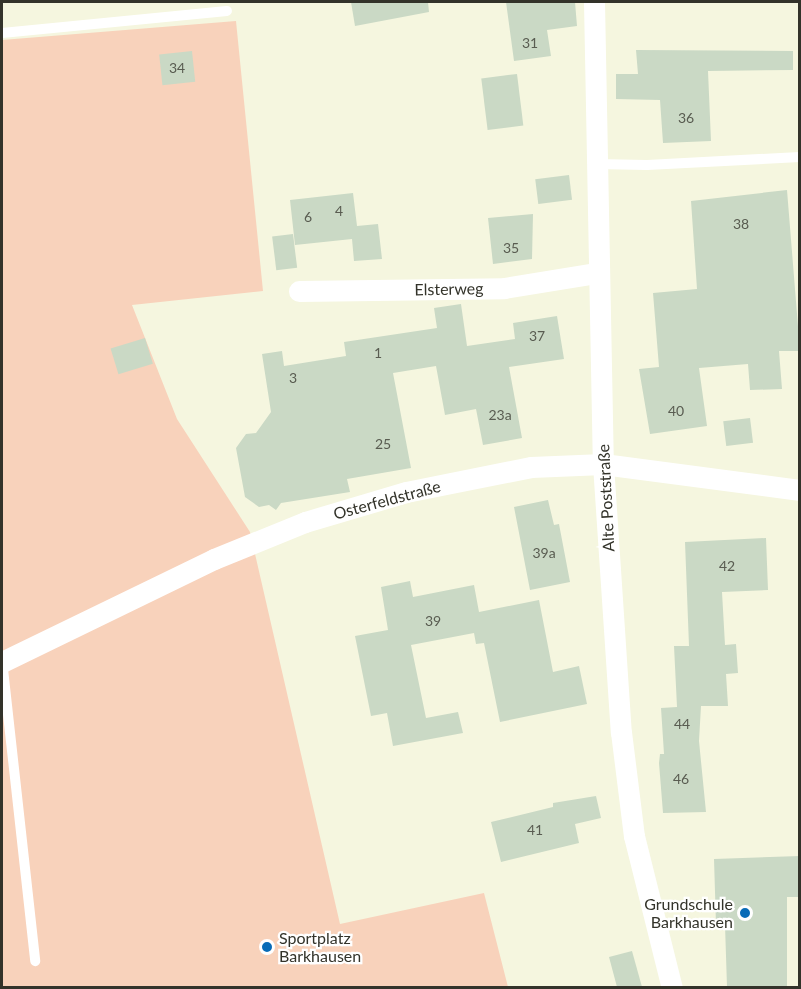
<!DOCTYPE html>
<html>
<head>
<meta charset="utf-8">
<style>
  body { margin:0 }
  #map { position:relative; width:801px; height:989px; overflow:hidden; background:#f5f6df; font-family:Lato,sans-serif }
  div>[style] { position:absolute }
  .green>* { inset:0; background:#f8d2bb }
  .building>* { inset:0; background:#cad9c5; transform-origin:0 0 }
  .lane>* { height:10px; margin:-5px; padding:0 5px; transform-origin:5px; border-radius:5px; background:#fff }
  .street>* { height:21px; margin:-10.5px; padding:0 10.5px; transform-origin:10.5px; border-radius:10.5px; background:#fff }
  .dots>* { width:16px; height:16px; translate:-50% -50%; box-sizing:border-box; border:3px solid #fff; border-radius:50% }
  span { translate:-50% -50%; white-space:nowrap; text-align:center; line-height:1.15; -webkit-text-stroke:4.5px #fff; paint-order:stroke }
  .number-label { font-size:14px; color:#595c51 }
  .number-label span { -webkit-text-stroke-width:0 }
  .street-label { font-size:16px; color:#33332a }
  .poi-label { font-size:16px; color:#33332a }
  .right { translate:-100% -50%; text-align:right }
  .left { translate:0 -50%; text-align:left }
  .frame { position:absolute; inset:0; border:3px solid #33332a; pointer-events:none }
</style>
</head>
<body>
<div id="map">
  <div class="green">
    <div style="clip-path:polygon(236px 21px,263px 291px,132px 305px,177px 419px,250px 532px,340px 924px,484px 893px,508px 987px,2px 987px,2px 40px)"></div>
  </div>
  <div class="building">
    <div style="clip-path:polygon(351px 2px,428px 2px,429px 12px,355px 26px)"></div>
    <div style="clip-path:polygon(506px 2px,575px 2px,577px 26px,547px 30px,551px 56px,514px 61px)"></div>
    <div style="clip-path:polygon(636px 50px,793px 51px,793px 70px,708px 71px,711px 141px,663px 143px,660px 100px,616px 99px,616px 74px,638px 74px)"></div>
    <div style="left:192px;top:51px;width:31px;height:33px;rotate:84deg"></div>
    <div style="left:517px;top:74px;width:52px;height:36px;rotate:83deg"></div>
    <div style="left:569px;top:175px;width:25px;height:34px;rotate:83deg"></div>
    <div style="clip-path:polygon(787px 190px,800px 351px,779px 351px,782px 389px,750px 390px,748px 364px,699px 368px,707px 426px,650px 434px,639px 369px,659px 367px,653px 293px,697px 289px,691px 201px)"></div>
    <div style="clip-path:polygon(353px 193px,357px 226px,378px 224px,382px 259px,354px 261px,352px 239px,295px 245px,290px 200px)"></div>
    <div style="clip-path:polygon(533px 214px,532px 259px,493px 264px,488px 218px)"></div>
    <div style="left:293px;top:234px;width:34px;height:21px;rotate:83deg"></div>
    <div style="clip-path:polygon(461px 304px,467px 346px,515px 339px,513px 323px,557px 316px,564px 359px,509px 367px,522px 438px,483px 445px,476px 409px,445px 415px,436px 366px,393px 373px,411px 468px,347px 479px,350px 492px,281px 503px,276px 510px,269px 505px,259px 507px,245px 497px,236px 448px,246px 434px,256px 433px,271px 412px,262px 354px,282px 351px,284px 366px,346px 356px,344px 342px,437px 328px,434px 308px)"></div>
    <div style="left:145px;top:338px;width:27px;height:36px;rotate:73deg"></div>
    <div style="left:750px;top:418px;width:25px;height:27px;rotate:83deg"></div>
    <div style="clip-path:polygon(548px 500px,554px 525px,559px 524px,570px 582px,530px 590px,514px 507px)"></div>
    <div style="clip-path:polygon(766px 538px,768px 590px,722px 592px,725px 645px,736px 644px,738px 673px,726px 674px,728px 706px,701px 706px,699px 741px,706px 812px,663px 813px,659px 763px,660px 754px,664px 754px,661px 708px,677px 707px,674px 646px,689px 646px,685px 542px)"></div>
    <div style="clip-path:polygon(410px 581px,413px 597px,474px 585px,479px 612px,539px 600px,553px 672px,579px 666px,587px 704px,500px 722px,484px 643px,476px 644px,474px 633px,411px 645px,426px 718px,458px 712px,463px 733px,393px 746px,387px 713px,371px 716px,355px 636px,388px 630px,381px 587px)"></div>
    <div style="clip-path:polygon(596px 796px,601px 818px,575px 824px,579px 843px,501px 862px,491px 822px,553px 807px,553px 803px)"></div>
    <div style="clip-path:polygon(800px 856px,800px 897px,787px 897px,787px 987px,727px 987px,725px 925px,716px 925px,714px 859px)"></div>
    <div style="clip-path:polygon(632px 951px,642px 987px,617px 987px,609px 957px)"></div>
  </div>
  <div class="lane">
    <div style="left:2px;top:33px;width:226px;rotate:-5.6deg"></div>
    <div style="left:596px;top:164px;width:51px;rotate:1.1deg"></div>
    <div style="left:647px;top:165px;width:153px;rotate:-3deg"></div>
    <div style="left:2px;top:660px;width:303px;rotate:83.7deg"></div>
  </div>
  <div class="street">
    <div style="left:594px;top:2px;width:462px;rotate:88.9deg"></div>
    <div style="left:603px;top:464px;width:269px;rotate:86.2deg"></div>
    <div style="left:621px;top:732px;width:105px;rotate:82.9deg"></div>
    <div style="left:634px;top:836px;width:157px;rotate:76deg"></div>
    <div style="left:299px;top:291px;width:205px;rotate:-0.8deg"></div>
    <div style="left:504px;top:288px;width:94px;rotate:-9.2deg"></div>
    <div style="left:2px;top:662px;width:236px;rotate:-25.9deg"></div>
    <div style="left:214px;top:559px;width:98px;rotate:-22.1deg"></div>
    <div style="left:305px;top:522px;width:105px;rotate:-16.5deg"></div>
    <div style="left:406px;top:492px;width:127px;rotate:-11.3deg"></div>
    <div style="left:531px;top:467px;width:72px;rotate:-2.4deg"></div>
    <div style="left:603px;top:464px;width:199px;rotate:7.5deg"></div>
  </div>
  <div class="dots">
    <div style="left:745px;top:913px;background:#086bb7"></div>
    <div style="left:267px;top:947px;background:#086bb7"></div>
  </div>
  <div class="number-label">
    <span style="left:530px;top:43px">31</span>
    <span style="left:177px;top:68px">34</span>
    <span style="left:686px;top:118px">36</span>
    <span style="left:339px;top:211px">4</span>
    <span style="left:308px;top:217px">6</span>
    <span style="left:741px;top:224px">38</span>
    <span style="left:511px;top:248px">35</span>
    <span style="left:537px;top:336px">37</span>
    <span style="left:378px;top:353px">1</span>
    <span style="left:293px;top:378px">3</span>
    <span style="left:676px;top:411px">40</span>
    <span style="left:500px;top:415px">23a</span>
    <span style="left:383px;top:444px">25</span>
    <span style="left:544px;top:553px">39a</span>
    <span style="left:727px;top:566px">42</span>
    <span style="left:433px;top:621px">39</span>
    <span style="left:682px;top:724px">44</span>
    <span style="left:681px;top:779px">46</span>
    <span style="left:535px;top:830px">41</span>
  </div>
  <div class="street-label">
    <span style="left:449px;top:289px;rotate:-1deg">Elsterweg</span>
    <span style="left:606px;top:498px;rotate:-93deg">Alte Poststraße</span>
    <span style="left:387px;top:500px;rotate:-15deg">Osterfeldstraße</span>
  </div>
  <div class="poi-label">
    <span class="right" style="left:733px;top:913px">Grundschule<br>Barkhausen</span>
    <span class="left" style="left:279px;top:947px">Sportplatz<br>Barkhausen</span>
  </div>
  <div class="frame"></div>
</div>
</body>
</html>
